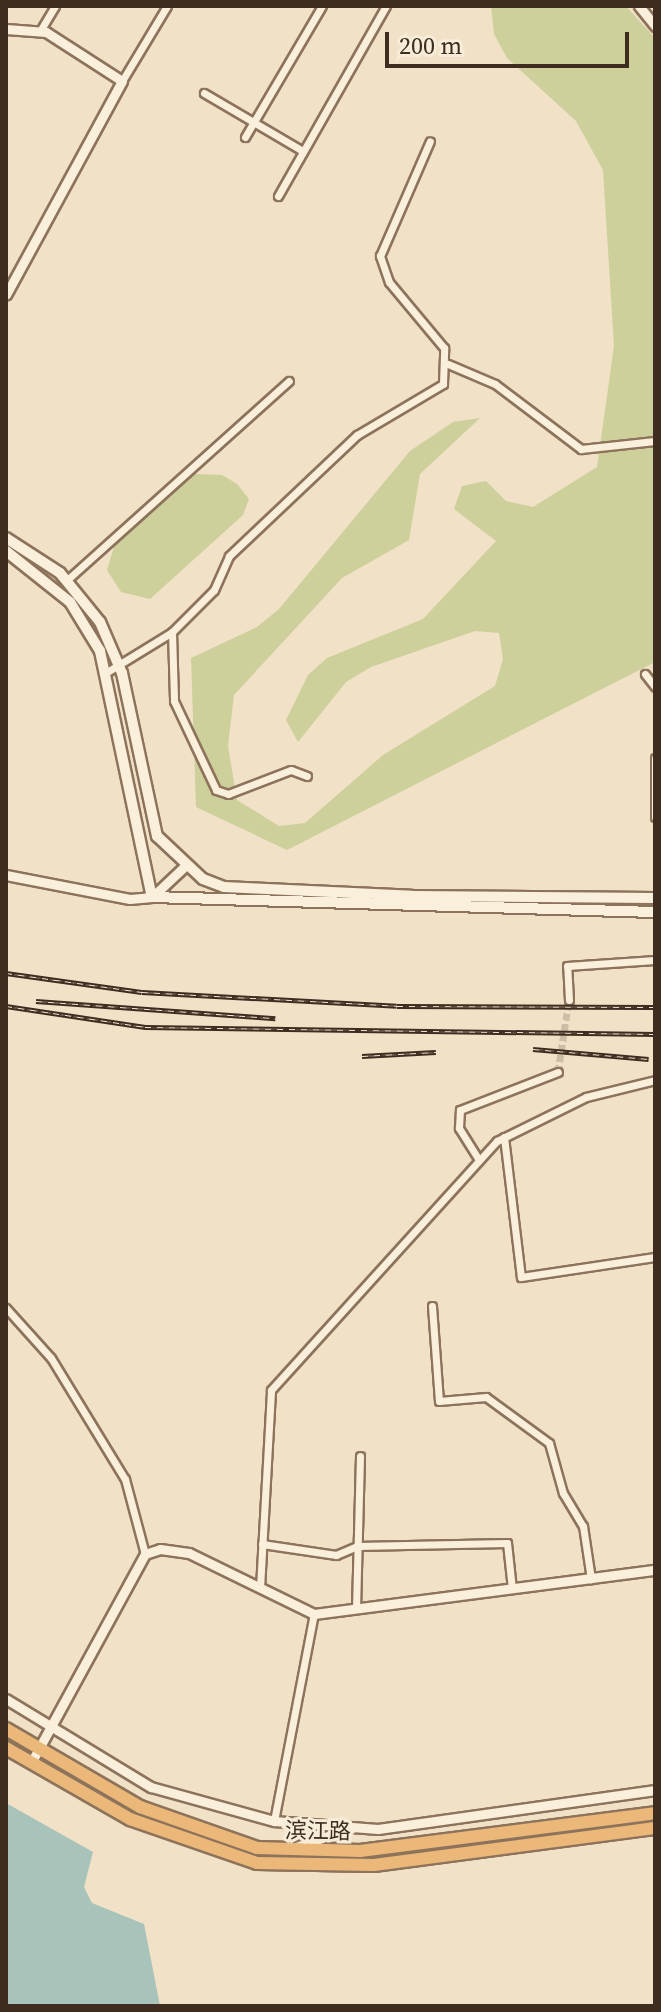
<!DOCTYPE html>
<html>
<head>
<meta charset="utf-8">
<style>
  body { margin:0 }
  #map { position:relative; width:661px; height:2012px; overflow:hidden; background:#f0e1c7; font-family:"Source Serif 4","Noto Sans SC",serif }
  div>[style] { position:absolute }
  .green>* { inset:0; background:#cdd09a }
  .water>* { inset:0; background:#a8c4ba }
  .minor-tunnel>* { height:7px; margin-top:-3.5px; transform-origin:0; background:repeating-linear-gradient(90deg,#ccbda5 0 7px,transparent 0 10.5px) }
  .roads { filter:drop-shadow(2px 0 #8d735b) drop-shadow(-2px 0 #8d735b) drop-shadow(0 2px #8d735b) drop-shadow(0 -2px #8d735b) }
  .minor>* { height:7px; margin:-3.5px; padding:0 3.5px; transform-origin:3.5px; border-radius:3.5px; background:#faefdb }
  .tertiary>* { height:9px; margin:-4.5px; padding:0 4.5px; transform-origin:4.5px; border-radius:4.5px; background:#faefdb }
  .secondary>* { height:10px; margin:-5px; padding:0 5px; transform-origin:5px; border-radius:5px; background:#faefdb }
  .trunk>* { height:12px; margin:-6px; padding:0 6px; transform-origin:6px; border-radius:6px; background:#ebb87a }
  .rail>* { height:5px; margin-top:-2.5px; transform-origin:0; background:repeating-linear-gradient(90deg,#f7ecd7 0 6px,#3d2c1f 0 12px); box-sizing:border-box; border-block:2px solid #3d2c1f }
  span { translate:-50% -50%; white-space:nowrap; text-align:center; line-height:1.15; -webkit-text-stroke:6px #f7ecd7; paint-order:stroke }
  .street-label { font-size:22px; color:#3d2c1f }
  .frame { position:absolute; inset:0; border:8px solid #3d2c1f; pointer-events:none }
  .scale { position:absolute; left:385px; top:32px; width:244px; height:36px; box-sizing:border-box; border:4px solid #3d2c1f; border-top:0; padding-left:10px; font-size:24px; line-height:28px; white-space:nowrap; color:#3d2c1f; -webkit-text-stroke:6px #f7ecd7; paint-order:stroke }
</style>
</head>
<body>
<div id="map">
  <div class="green">
    <div style="clip-path:polygon(491px 6px,626px 6px,655px 38px,655px 662px,287px 850px,196px 807px,191px 658px,257px 627px,279px 609px,410px 451px,453px 422px,480px 418px,420px 474px,409px 540px,342px 578px,234px 695px,228px 746px,237px 800px,279px 826px,305px 823px,383px 755px,495px 686px,503px 659px,499px 633px,475px 631px,371px 667px,346px 682px,298px 742px,286px 720px,308px 675px,327px 658px,423px 619px,496px 541px,454px 509px,462px 486px,486px 481px,506px 501px,533px 507px,597px 467px,614px 346px,603px 170px,576px 121px,507px 58px,494px 34px)"></div>
    <div style="clip-path:polygon(195px 474px,222px 475px,237px 484px,249px 499px,243px 515px,150px 599px,121px 592px,107px 570px,116px 540px)"></div>
  </div>
  <div class="water">
    <div style="clip-path:polygon(6px 1803px,93px 1852px,84px 1887px,92px 1903px,144px 1924px,160px 2006px,6px 2006px)"></div>
  </div>
  <div class="minor-tunnel">
    <div style="left:558px;top:1072px;width:73px;rotate:-81.3deg"></div>
  </div>
  <div class="roads">
    <div class="minor">
      <div style="left:40px;top:31px;width:29px;rotate:-59deg"></div>
      <div style="left:122px;top:81px;width:87px;rotate:-59deg"></div>
      <div style="left:204px;top:93px;width:115px;rotate:30.4deg"></div>
      <div style="left:245px;top:137px;width:152px;rotate:-59.6deg"></div>
      <div style="left:278px;top:196px;width:219px;rotate:-60.4deg"></div>
      <div style="left:448px;top:364px;width:51px;rotate:23.1deg"></div>
      <div style="left:495px;top:384px;width:108px;rotate:37.1deg"></div>
      <div style="left:581px;top:449px;width:74px;rotate:-6.2deg"></div>
      <div style="left:67px;top:580px;width:298px;rotate:-41.9deg"></div>
      <div style="left:172px;top:632px;width:69px;rotate:88.3deg"></div>
      <div style="left:174px;top:701px;width:98px;rotate:64.7deg"></div>
      <div style="left:216px;top:790px;width:13px;rotate:18deg"></div>
      <div style="left:228px;top:794px;width:67px;rotate:-20.9deg"></div>
      <div style="left:291px;top:770px;width:17px;rotate:21deg"></div>
      <div style="left:107px;top:672px;width:76px;rotate:-31.6deg"></div>
      <div style="left:172px;top:632px;width:59px;rotate:-45deg"></div>
      <div style="left:214px;top:590px;width:37px;rotate:-66deg"></div>
      <div style="left:229px;top:556px;width:176px;rotate:-43.4deg"></div>
      <div style="left:357px;top:435px;width:100px;rotate:-30.7deg"></div>
      <div style="left:443px;top:384px;width:36px;rotate:-88deg"></div>
      <div style="left:444px;top:348px;width:86px;rotate:-129.8deg"></div>
      <div style="left:389px;top:282px;width:28px;rotate:-109deg"></div>
      <div style="left:380px;top:256px;width:125px;rotate:-66.5deg"></div>
      <div style="left:645px;top:674px;width:16px;rotate:52deg"></div>
      <div style="left:655px;top:758px;width:59px;rotate:90deg"></div>
      <div style="left:569px;top:1000px;width:34px;rotate:-93deg"></div>
      <div style="left:567px;top:966px;width:88px;rotate:-3.9deg"></div>
      <div style="left:504px;top:1137px;width:141px;rotate:83.1deg"></div>
      <div style="left:521px;top:1277px;width:135px;rotate:-8.5deg"></div>
      <div style="left:479px;top:1160px;width:38px;rotate:-122deg"></div>
      <div style="left:459px;top:1128px;width:18px;rotate:-87deg"></div>
      <div style="left:460px;top:1110px;width:105px;rotate:-21.2deg"></div>
      <div style="left:432px;top:1306px;width:95px;rotate:85.8deg"></div>
      <div style="left:439px;top:1401px;width:47px;rotate:-4.9deg"></div>
      <div style="left:486px;top:1397px;width:78px;rotate:36.1deg"></div>
      <div style="left:549px;top:1443px;width:52px;rotate:74.4deg"></div>
      <div style="left:563px;top:1493px;width:39px;rotate:59deg"></div>
      <div style="left:583px;top:1526px;width:54px;rotate:81.4deg"></div>
      <div style="left:6px;top:1308px;width:67px;rotate:48deg"></div>
      <div style="left:51px;top:1358px;width:142px;rotate:58.6deg"></div>
      <div style="left:125px;top:1479px;width:78px;rotate:75.1deg"></div>
      <div style="left:262px;top:1544px;width:75px;rotate:8.5deg"></div>
      <div style="left:336px;top:1555px;width:23px;rotate:-23deg"></div>
      <div style="left:357px;top:1546px;width:150px;rotate:-1.1deg"></div>
      <div style="left:507px;top:1543px;width:46px;rotate:83.8deg"></div>
      <div style="left:260px;top:1588px;width:198px;rotate:-86.8deg"></div>
      <div style="left:271px;top:1390px;width:336px;rotate:-47.8deg"></div>
      <div style="left:497px;top:1141px;width:99px;rotate:-26.3deg"></div>
      <div style="left:586px;top:1097px;width:71px;rotate:-13.8deg"></div>
      <div style="left:356px;top:1609px;width:153px;rotate:-88.5deg"></div>
      <div style="left:274px;top:1821px;width:211px;rotate:-79.1deg"></div>
    </div>
    <div class="tertiary">
      <div style="left:639px;top:6px;width:26px;rotate:51deg"></div>
      <div style="left:6px;top:29px;width:40px;rotate:4.3deg"></div>
      <div style="left:46px;top:32px;width:90px;rotate:32.8deg"></div>
      <div style="left:122px;top:81px;width:243px;rotate:118.5deg"></div>
      <div style="left:6px;top:875px;width:126px;rotate:11deg"></div>
      <div style="left:130px;top:899px;width:22px;rotate:-5deg"></div>
      <div style="left:152px;top:897px;width:44px;rotate:-43.2deg"></div>
      <div style="left:6px;top:1699px;width:170px;rotate:31.3deg"></div>
      <div style="left:151px;top:1787px;width:128px;rotate:15.5deg"></div>
      <div style="left:274px;top:1821px;width:104px;rotate:4.4deg"></div>
      <div style="left:378px;top:1829px;width:280px;rotate:-8deg"></div>
      <div style="left:31px;top:1763px;width:238px;rotate:-61.4deg"></div>
      <div style="left:145px;top:1554px;width:16px;rotate:-18deg"></div>
      <div style="left:160px;top:1549px;width:29px;rotate:8deg"></div>
      <div style="left:189px;top:1553px;width:139px;rotate:26deg"></div>
      <div style="left:314px;top:1614px;width:344px;rotate:-7.4deg"></div>
      <div style="left:296px;top:1847px;width:49px;rotate:-19.2deg"></div>
    </div>
    <div class="secondary">
      <div style="left:6px;top:538px;width:64px;rotate:32.9deg"></div>
      <div style="left:60px;top:573px;width:63px;rotate:50.8deg"></div>
      <div style="left:100px;top:622px;width:56px;rotate:66.7deg"></div>
      <div style="left:122px;top:673px;width:167px;rotate:77.9deg"></div>
      <div style="left:157px;top:836px;width:63px;rotate:43.1deg"></div>
      <div style="left:203px;top:879px;width:22px;rotate:21deg"></div>
      <div style="left:224px;top:887px;width:188px;rotate:2.7deg"></div>
      <div style="left:412px;top:896px;width:243px;rotate:0.5deg"></div>
      <div style="left:6px;top:551px;width:82px;rotate:38.6deg"></div>
      <div style="left:70px;top:602px;width:57px;rotate:58.5deg"></div>
      <div style="left:100px;top:651px;width:251px;rotate:78.1deg"></div>
      <div style="left:152px;top:897px;width:503px;rotate:1.71deg"></div>
    </div>
    <div class="trunk">
      <div style="left:6px;top:1729px;width:155px;rotate:30.2deg"></div>
      <div style="left:140px;top:1807px;width:124px;rotate:19.3deg"></div>
      <div style="left:257px;top:1848px;width:103px;rotate:1.7deg"></div>
      <div style="left:360px;top:1851px;width:297px;rotate:-7.3deg"></div>
      <div style="left:6px;top:1748px;width:143px;rotate:29.8deg"></div>
      <div style="left:130px;top:1819px;width:134px;rotate:19.1deg"></div>
      <div style="left:257px;top:1863px;width:117px;rotate:1deg"></div>
      <div style="left:374px;top:1865px;width:283px;rotate:-7.5deg"></div>
    </div>
  </div>
  <div class="rail">
    <div style="left:6px;top:973px;width:137px;rotate:8deg"></div>
    <div style="left:142px;top:992px;width:255px;rotate:3.1deg"></div>
    <div style="left:397px;top:1006px;width:258px;rotate:0.2deg"></div>
    <div style="left:36px;top:1001px;width:240px;rotate:4.1deg"></div>
    <div style="left:6px;top:1006px;width:141px;rotate:8.6deg"></div>
    <div style="left:145px;top:1027px;width:510px;rotate:0.79deg"></div>
    <div style="left:533px;top:1049px;width:116px;rotate:4.9deg"></div>
    <div style="left:362px;top:1056px;width:74px;rotate:-3.1deg"></div>
  </div>
  <div class="street-label">
    <span style="left:318px;top:1831px;rotate:1deg">滨江路</span>
  </div>
  <div class="frame"></div>
  <div class="scale">200 m</div>
</div>
</body>
</html>
